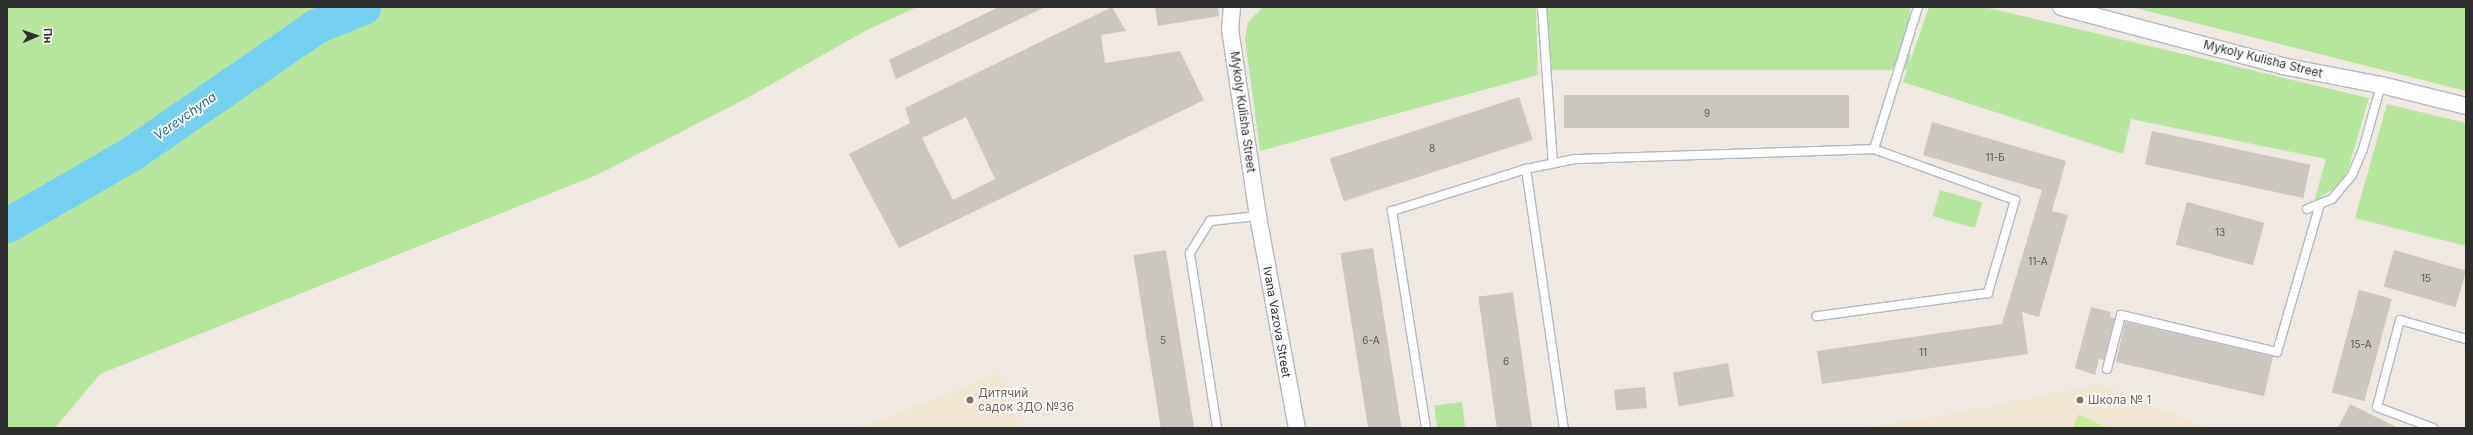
<!DOCTYPE html>
<html>
<head>
<meta charset="utf-8">
<style>
  body { margin:0 }
  #map { position:relative; width:2473px; height:435px; overflow:hidden; background:#efe9e1; font-family:Inter,sans-serif }
  div>[style] { position:absolute }
  .education>* { inset:0; background:#f0e6d1 }
  .green>* { inset:0; background:#b6e59e; transform-origin:0 0 }
  .pitch>* { inset:0; background:#c9ec9a }
  .river>* { height:35px; margin:-17.5px; padding:0 17.5px; transform-origin:17.5px; border-radius:17.5px; background:#75cff0 }
  .building>* { inset:0; background:#cbc7bf; transform-origin:0 0 }
  .roads { filter:drop-shadow(1px 0 #b4b7c1) drop-shadow(-1px 0 #b4b7c1) drop-shadow(0 1px #b4b7c1) drop-shadow(0 -1px #b4b7c1) }
  .lane>* { height:8px; margin:-4px; padding:0 4px; transform-origin:4px; border-radius:4px; background:#fff }
  .street>* { height:16px; margin:-8px; padding:0 8px; transform-origin:8px; border-radius:8px; background:#fff }
  .dots>* { width:11px; height:11px; translate:-50% -50%; box-sizing:border-box; border:2px solid #fff; border-radius:50% }
  span { translate:-50% -50%; white-space:nowrap; text-align:center; line-height:1.15; -webkit-text-stroke:3.5px #fff; paint-order:stroke }
  .number-label { font-size:10px; color:#555452 }
  .number-label span { -webkit-text-stroke-width:0 }
  .street-label { font-size:12px; color:#2e2e2e }
  .education-label { font-size:12px; color:#785e54 }
  .left { translate:0 -50%; text-align:left }
  .water-label { font-size:13px; color:#0d6fa3; font-style:italic }
  .frame { position:absolute; inset:0; border:8px solid #2e2e2e; pointer-events:none }
  .north { position:absolute; left:16px; top:16px; width:40px; height:40px; -webkit-text-stroke:3px #fff; paint-order:stroke; rotate:88deg; font-size:11px; font-weight:700; line-height:16px; text-align:center; color:#2e2e2e }
  .north::after { content:''; display:block; margin:auto; width:14px; height:18px; background:#2e2e2e; clip-path:polygon(50% 0,100% 100%,50% 72%,0 100%) }
</style>
</head>
<body>
<div id="map">
  <div class="education">
    <div style="clip-path:polygon(999px 373px,1021px 428px,860px 428px)"></div>
    <div style="clip-path:polygon(2101px 384px,2206px 428px,1860px 428px,1941px 416px)"></div>
  </div>
  <div class="green">
    <div style="clip-path:polygon(7px 7px,917px 7px,865px 31px,747px 98px,599px 174px,100px 374px,55px 428px,7px 428px)"></div>
    <div style="clip-path:polygon(1263px 7px,1536px 7px,1538px 75px,1260px 151px,1245px 39px,1248px 22px)"></div>
    <div style="left:1547px;top:7px;width:363px;height:63px"></div>
    <div style="clip-path:polygon(1929px 7px,1984px 7px,2369px 98px,2348px 170px,2339px 185px,2314px 202px,2326px 159px,2131px 119px,2123px 154px,1903px 82px)"></div>
    <div style="clip-path:polygon(2131px 7px,2466px 7px,2466px 91px,2268px 41px)"></div>
    <div style="clip-path:polygon(2387px 104px,2466px 123px,2466px 246px,2355px 218px)"></div>
    <div style="left:1940px;top:190px;width:44px;height:27px;rotate:16deg"></div>
    <div style="left:1462px;top:402px;width:26px;height:28px;rotate:83deg"></div>
  </div>
  <div class="pitch">
    <div style="clip-path:polygon(2079px 414px,2107px 428px,2072px 428px)"></div>
  </div>
  <div class="river">
    <div style="left:7px;top:225px;width:144px;rotate:-29.9deg"></div>
    <div style="left:132px;top:153px;width:224px;rotate:-34.6deg"></div>
    <div style="left:316px;top:26px;width:51px;rotate:-22deg"></div>
  </div>
  <div class="building">
    <div style="clip-path:polygon(999px 7px,1045px 7px,896px 79px,889px 60px)"></div>
    <div style="clip-path:polygon(evenodd,1112px 7px,1126px 31px,1101px 35px,1105px 63px,1180px 51px,1204px 100px,899px 248px,849px 154px,910px 123px,905px 108px,1112px 7px,966px 117px,995px 179px,953px 200px,922px 138px,966px 117px)"></div>
    <div style="clip-path:polygon(1155px 7px,1218px 7px,1219px 16px,1158px 26px)"></div>
    <div style="left:1849px;top:95px;width:33px;height:285px;rotate:90deg"></div>
    <div style="left:1519px;top:97px;width:45px;height:199px;rotate:72deg"></div>
    <div style="clip-path:polygon(1932px 122px,2066px 161px,2052px 211px,2068px 215px,2039px 317px,2022px 312px,2028px 354px,1822px 384px,1817px 351px,2002px 324px,2042px 190px,1923px 155px)"></div>
    <div style="left:2152px;top:131px;width:162px;height:34px;rotate:12deg"></div>
    <div style="left:2187px;top:202px;width:80px;height:44px;rotate:15deg"></div>
    <div style="left:1373px;top:248px;width:182px;height:33px;rotate:81deg"></div>
    <div style="left:1166px;top:250px;width:180px;height:33px;rotate:81deg"></div>
    <div style="left:2394px;top:250px;width:75px;height:38px;rotate:16deg"></div>
    <div style="left:2359px;top:290px;width:34px;height:106px;rotate:15deg"></div>
    <div style="left:1513px;top:292px;width:137px;height:35px;rotate:82deg"></div>
    <div style="clip-path:polygon(2091px 307px,2111px 312px,2110px 317px,2115px 318px,2104px 360px,2099px 359px,2095px 375px,2075px 368px)"></div>
    <div style="left:2125px;top:322px;width:152px;height:41px;rotate:13deg"></div>
    <div style="left:1728px;top:363px;width:34px;height:56px;rotate:80deg"></div>
    <div style="left:1645px;top:387px;width:21px;height:31px;rotate:85deg"></div>
    <div style="clip-path:polygon(2350px 404px,2398px 428px,2338px 428px)"></div>
  </div>
  <div class="roads">
    <div class="lane">
      <div style="left:1542px;top:7px;width:156px;rotate:86deg"></div>
      <div style="left:1874px;top:149px;width:149px;rotate:-72.8deg"></div>
      <div style="left:1526px;top:169px;width:50px;rotate:-11.5deg"></div>
      <div style="left:1575px;top:159px;width:299px;rotate:-1.9deg"></div>
      <div style="left:1874px;top:149px;width:150px;rotate:19.9deg"></div>
      <div style="left:2015px;top:200px;width:97px;rotate:106.2deg"></div>
      <div style="left:1988px;top:293px;width:173px;rotate:172.3deg"></div>
      <div style="left:2307px;top:209px;width:27px;rotate:-22deg"></div>
      <div style="left:2332px;top:199px;width:31px;rotate:-50deg"></div>
      <div style="left:2352px;top:175px;width:28px;rotate:-67deg"></div>
      <div style="left:2363px;top:149px;width:66px;rotate:-74.3deg"></div>
      <div style="left:2107px;top:369px;width:56px;rotate:-75.5deg"></div>
      <div style="left:2121px;top:315px;width:160px;rotate:13.3deg"></div>
      <div style="left:2277px;top:352px;width:151px;rotate:-73.8deg"></div>
      <div style="left:1217px;top:428px;width:177px;rotate:-98.8deg"></div>
      <div style="left:1190px;top:253px;width:38px;rotate:-58deg"></div>
      <div style="left:1210px;top:221px;width:48px;rotate:-5.9deg"></div>
      <div style="left:1426px;top:428px;width:220px;rotate:-98.9deg"></div>
      <div style="left:1392px;top:211px;width:140px;rotate:-17.4deg"></div>
      <div style="left:1526px;top:169px;width:262px;rotate:81.7deg"></div>
      <div style="left:2433px;top:428px;width:60px;rotate:-159.4deg"></div>
      <div style="left:2377px;top:407px;width:90px;rotate:-75.2deg"></div>
      <div style="left:2400px;top:320px;width:69px;rotate:16.1deg"></div>
    </div>
    <div class="street">
      <div style="left:1232px;top:7px;width:22px;rotate:95deg"></div>
      <div style="left:1230px;top:29px;width:189px;rotate:81.5deg"></div>
      <div style="left:1258px;top:216px;width:216px;rotate:79.6deg"></div>
      <div style="left:2061px;top:7px;width:229px;rotate:14.9deg"></div>
      <div style="left:2282px;top:66px;width:101px;rotate:10.9deg"></div>
      <div style="left:2381px;top:85px;width:88px;rotate:13.9deg"></div>
    </div>
  </div>
  <div class="dots">
    <div style="left:970px;top:400px;background:#8d6e63"></div>
    <div style="left:2080px;top:400px;background:#8d6e63"></div>
  </div>
  <div class="number-label">
    <span style="left:1707px;top:114px">9</span>
    <span style="left:1432px;top:149px">8</span>
    <span style="left:1995px;top:158px">11-Б</span>
    <span style="left:2220px;top:233px">13</span>
    <span style="left:2038px;top:262px">11-А</span>
    <span style="left:2426px;top:279px">15</span>
    <span style="left:1163px;top:341px">5</span>
    <span style="left:1371px;top:341px">6-А</span>
    <span style="left:2361px;top:345px">15-А</span>
    <span style="left:1923px;top:353px">11</span>
    <span style="left:1506px;top:362px">6</span>
  </div>
  <div class="street-label">
    <span style="left:2263px;top:59px;rotate:14deg">Mykoly Kulisha Street</span>
    <span style="left:1243px;top:112px;rotate:82deg">Mykoly Kulisha Street</span>
    <span style="left:1277px;top:322px;rotate:80deg">Ivana Vazova Street</span>
  </div>
  <div class="education-label">
    <span class="left" style="left:978px;top:400px">Дитячий<br>садок ЗДО №36</span>
    <span class="left" style="left:2088px;top:400px">Школа № 1</span>
  </div>
  <div class="water-label">
    <span style="left:185px;top:116px;rotate:-35deg">Verevchyna</span>
  </div>
  <div class="frame"></div>
  <div class="north">Пн</div>
</div>
</body>
</html>
